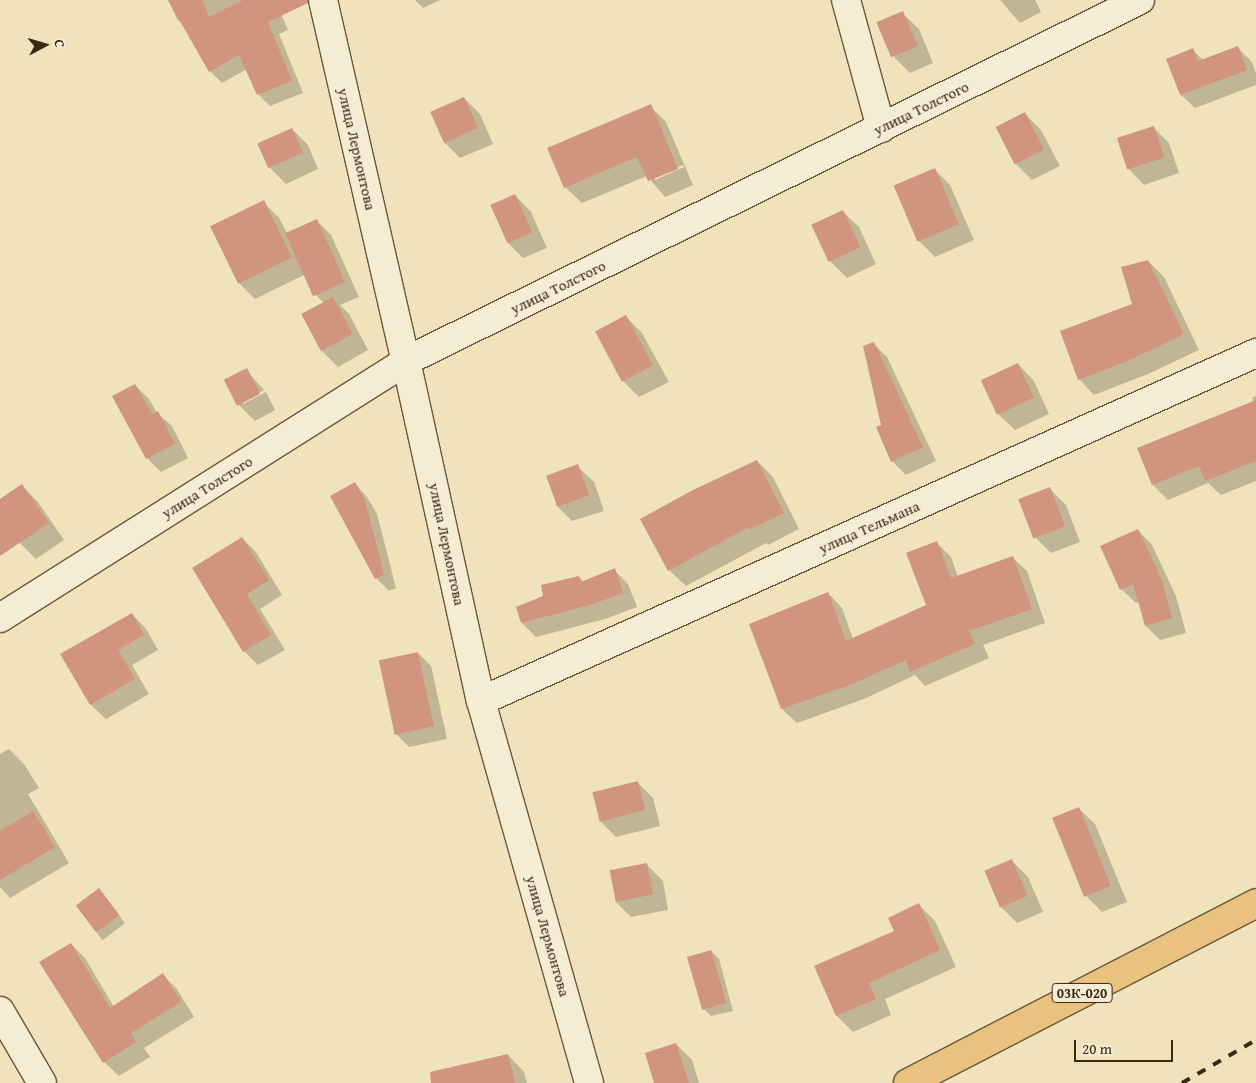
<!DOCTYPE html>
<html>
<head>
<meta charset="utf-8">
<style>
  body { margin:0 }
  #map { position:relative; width:1256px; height:1083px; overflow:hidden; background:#f0e3bb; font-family:"Gentium Book Plus",serif }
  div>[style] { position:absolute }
  .shadow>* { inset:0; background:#0003; transform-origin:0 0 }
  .building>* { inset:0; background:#d1947f; transform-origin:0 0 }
  .roads { filter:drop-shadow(1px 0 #68573c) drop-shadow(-1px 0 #68573c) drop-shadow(0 1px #68573c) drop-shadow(0 -1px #68573c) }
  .minor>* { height:28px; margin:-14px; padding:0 14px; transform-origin:14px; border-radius:14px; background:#f5edd3 }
  .primary>* { height:28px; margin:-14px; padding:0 14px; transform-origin:14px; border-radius:14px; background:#e8c27e }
  .rail>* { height:4px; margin-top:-2px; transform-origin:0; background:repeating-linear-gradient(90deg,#3a2812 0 9px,transparent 0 18px) }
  span { translate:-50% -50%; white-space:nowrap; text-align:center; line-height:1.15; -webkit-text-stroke:4.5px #f5edd3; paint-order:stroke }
  .shield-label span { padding:1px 4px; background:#f5edd3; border:1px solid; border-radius:4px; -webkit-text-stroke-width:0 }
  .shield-label { font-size:14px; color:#3a2812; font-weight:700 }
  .street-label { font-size:15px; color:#3a2812 }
  .north { position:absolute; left:20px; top:20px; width:50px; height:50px; -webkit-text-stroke:4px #f5edd3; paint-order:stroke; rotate:84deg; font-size:14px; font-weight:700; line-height:20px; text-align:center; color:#3a2812 }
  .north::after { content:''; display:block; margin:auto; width:18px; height:22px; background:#3a2812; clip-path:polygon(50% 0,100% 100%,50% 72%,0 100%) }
  .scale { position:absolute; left:1074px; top:1040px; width:99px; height:22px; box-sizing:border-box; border:2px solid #3a2812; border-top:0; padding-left:6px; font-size:15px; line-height:18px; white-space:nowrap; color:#3a2812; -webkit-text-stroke:4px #f5edd3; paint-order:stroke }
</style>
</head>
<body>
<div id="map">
  <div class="shadow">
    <div style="clip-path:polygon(168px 0,275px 0,288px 30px,279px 34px,303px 93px,270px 106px,258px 94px,247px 69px,222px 83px,210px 71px,186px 28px,177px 19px)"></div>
    <div style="clip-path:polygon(415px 0,440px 0,423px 8px)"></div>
    <div style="clip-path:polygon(1000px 0,1035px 0,1041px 12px,1020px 23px)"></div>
    <div style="clip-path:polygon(902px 13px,919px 29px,933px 63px,910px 73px,894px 57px)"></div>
    <div style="clip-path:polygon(1238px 48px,1252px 62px,1256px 74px,1256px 85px,1195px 108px,1181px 95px,1167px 60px,1193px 50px,1204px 61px)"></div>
    <div style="clip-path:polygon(464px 98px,480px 114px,493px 144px,460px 158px,444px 142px)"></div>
    <div style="clip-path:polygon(evenodd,650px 106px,666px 122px,693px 185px,665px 197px,647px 176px,582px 203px,565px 187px,650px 106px,683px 165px,684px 167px,655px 180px,655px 177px,683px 165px)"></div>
    <div style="clip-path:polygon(1025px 114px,1041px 130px,1060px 166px,1032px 180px,1016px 164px)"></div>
    <div style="clip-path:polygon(1153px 127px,1169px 143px,1179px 173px,1144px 185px,1128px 168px)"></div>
    <div style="clip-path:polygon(292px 129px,308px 145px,318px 169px,286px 184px,270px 168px,259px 144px)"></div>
    <div style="clip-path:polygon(934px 169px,950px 185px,974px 240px,935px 257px,919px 241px,895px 186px)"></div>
    <div style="clip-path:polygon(515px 195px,531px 212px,547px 248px,523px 258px,507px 242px)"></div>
    <div style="clip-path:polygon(263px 202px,279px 218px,288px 235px,316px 220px,331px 235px,359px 297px,340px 305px,349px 314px,368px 350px,338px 367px,322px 351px,303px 315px,324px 303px,316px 295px,306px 274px,255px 299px,239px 283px)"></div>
    <div style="clip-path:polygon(842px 211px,859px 227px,876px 264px,847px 278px,831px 262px)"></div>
    <div style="clip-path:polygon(1148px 261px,1164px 277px,1199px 350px,1148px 374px,1094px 395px,1079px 379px,1133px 305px)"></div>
    <div style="clip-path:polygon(626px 317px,642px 333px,669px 382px,639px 397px,623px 381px)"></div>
    <div style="clip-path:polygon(874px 344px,887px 357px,936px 461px,906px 475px,892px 461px)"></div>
    <div style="clip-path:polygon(1018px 364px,1034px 381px,1049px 414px,1015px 430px,998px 414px)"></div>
    <div style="clip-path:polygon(246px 370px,264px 390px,243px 402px,243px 404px,266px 392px,275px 410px,255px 421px,239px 405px,226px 381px)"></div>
    <div style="clip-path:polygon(135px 385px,149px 399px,157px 413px,172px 426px,188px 458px,161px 472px,147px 458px,114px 397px)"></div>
    <div style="clip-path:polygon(1256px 396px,1256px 481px,1221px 495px,1208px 483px,1168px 500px,1153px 485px,1138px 449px,1254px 402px,1252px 398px)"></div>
    <div style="clip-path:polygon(757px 461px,773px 477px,799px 529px,768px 545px,766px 543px,686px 586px,669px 570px)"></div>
    <div style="clip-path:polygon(577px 466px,594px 482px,604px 511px,572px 521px,556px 505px)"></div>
    <div style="clip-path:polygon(355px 484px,367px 497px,377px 514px,396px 588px,389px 591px,376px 578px)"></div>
    <div style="clip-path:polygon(22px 486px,38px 502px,64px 540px,36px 559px,20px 543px,0 514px,0 501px)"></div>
    <div style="clip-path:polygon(1050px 489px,1066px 505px,1080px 542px,1051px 553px,1035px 537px)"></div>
    <div style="clip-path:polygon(1138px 530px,1152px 545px,1176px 596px,1186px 633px,1160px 640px,1146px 626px,1139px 602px,1136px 603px,1121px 589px)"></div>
    <div style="clip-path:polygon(242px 538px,256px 552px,282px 595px,260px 609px,285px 650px,258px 665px,244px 651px)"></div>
    <div style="clip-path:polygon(937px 543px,951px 557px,958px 577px,1012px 557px,1027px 571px,1045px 623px,983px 645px,989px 658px,925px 686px,915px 675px,864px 699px,797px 723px,782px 709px,750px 624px,828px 593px,842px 608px,853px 639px,927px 605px)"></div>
    <div style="clip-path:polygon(614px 570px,628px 584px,637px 607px,605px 619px,536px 637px,522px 623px,545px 597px,579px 577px,584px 582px)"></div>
    <div style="clip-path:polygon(132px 614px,146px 629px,158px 650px,132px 665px,149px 694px,106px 719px,91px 705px,62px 655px)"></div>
    <div style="clip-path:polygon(418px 653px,431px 666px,447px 739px,409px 747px,396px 734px)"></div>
    <div style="clip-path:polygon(9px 749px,24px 764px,39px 788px,28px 794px,69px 863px,10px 898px,0 887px,0 754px)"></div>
    <div style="clip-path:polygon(637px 782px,653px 798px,660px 826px,616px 837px,600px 821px)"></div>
    <div style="clip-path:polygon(1078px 808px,1095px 824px,1127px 902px,1102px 912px,1086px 896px)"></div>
    <div style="clip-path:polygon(1012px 861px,1028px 877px,1043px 912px,1017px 923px,1001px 907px,987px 872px)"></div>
    <div style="clip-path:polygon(647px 865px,663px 881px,668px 910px,631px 917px,615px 901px)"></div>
    <div style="left:99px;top:889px;width:43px;height:28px;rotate:53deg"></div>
    <div style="clip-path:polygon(919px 905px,935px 921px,956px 967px,885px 999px,891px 1015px,853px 1032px,837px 1016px,815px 966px,896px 931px)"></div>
    <div style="clip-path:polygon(71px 944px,85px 958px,114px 1007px,163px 975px,177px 989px,194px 1017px,144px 1048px,150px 1057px,119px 1076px,104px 1062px)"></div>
    <div style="clip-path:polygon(711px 951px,719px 959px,733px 1011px,711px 1016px,703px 1008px)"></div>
    <div style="clip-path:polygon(676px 1044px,692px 1060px,699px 1083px,656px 1083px)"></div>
    <div style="clip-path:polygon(508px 1055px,524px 1072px,527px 1083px,465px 1083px)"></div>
  </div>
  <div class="building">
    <div style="clip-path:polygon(168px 0,202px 0,209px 17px,243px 0,308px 0,308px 3px,268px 22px,292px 81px,257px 95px,239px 55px,209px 72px)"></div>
    <div style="left:903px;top:11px;width:38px;height:29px;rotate:67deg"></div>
    <div style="clip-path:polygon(1238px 46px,1247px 70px,1180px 95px,1166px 59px,1193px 48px,1198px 61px)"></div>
    <div style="left:464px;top:97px;width:34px;height:37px;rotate:66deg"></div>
    <div style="clip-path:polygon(651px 104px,678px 169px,648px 181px,637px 157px,564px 188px,547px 148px)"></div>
    <div style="left:1025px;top:112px;width:42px;height:33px;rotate:63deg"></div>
    <div style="left:1154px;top:126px;width:33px;height:39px;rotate:72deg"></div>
    <div style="left:292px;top:128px;width:27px;height:38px;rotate:66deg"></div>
    <div style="left:935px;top:168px;width:61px;height:45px;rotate:67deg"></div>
    <div style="left:515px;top:194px;width:42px;height:27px;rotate:66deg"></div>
    <div style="left:264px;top:200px;width:64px;height:60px;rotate:64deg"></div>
    <div style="left:843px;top:210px;width:41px;height:35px;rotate:65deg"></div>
    <div style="left:317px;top:219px;width:69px;height:35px;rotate:66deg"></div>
    <div style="clip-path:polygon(1148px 260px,1184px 334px,1132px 359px,1078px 380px,1060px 331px,1132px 304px,1121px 267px)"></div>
    <div style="left:333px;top:297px;width:42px;height:36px;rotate:62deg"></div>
    <div style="left:626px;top:315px;width:57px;height:35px;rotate:62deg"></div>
    <div style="clip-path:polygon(874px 342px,923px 447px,891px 462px,876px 427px,881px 425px,863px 346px)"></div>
    <div style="left:1018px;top:363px;width:38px;height:41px;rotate:65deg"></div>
    <div style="left:247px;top:368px;width:29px;height:26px;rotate:63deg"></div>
    <div style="clip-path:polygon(135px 384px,152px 414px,158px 411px,175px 444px,146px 459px,112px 396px)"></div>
    <div style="clip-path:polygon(1256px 400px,1256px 461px,1205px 481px,1199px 466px,1152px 485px,1137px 448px)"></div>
    <div style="clip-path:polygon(757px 460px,784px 513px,750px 529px,749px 527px,668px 571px,640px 519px,693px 490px)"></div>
    <div style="left:578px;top:464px;width:33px;height:34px;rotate:70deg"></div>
    <div style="clip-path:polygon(355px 482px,365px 500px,384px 575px,375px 579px,330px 496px)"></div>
    <div style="clip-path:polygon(22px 484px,49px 523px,0 556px,0 499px)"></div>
    <div style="left:1050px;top:487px;width:42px;height:34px;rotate:69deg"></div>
    <div style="clip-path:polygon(1138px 529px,1162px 580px,1172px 618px,1145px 626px,1133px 584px,1120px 590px,1100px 546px)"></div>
    <div style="clip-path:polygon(242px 537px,269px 580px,247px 594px,271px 635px,243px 652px,192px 568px)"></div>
    <div style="clip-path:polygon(937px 541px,951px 578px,1013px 556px,1032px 609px,969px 631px,975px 644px,910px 672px,906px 660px,850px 685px,781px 709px,749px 624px,828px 592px,846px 641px,926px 605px,906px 553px)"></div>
    <div style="clip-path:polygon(615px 568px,623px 593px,590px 605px,521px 623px,516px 607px,543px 596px,541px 585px,579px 576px,581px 582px)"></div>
    <div style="clip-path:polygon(132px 613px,144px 635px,118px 650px,135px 679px,90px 705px,60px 654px)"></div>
    <div style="left:418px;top:652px;width:76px;height:40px;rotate:78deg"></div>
    <div style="left:638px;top:781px;width:30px;height:47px;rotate:76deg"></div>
    <div style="left:1079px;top:807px;width:85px;height:29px;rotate:68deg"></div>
    <div style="clip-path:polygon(33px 811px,55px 847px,0 880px,0 831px)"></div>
    <div style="left:1012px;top:859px;width:40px;height:30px;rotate:67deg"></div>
    <div style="left:647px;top:863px;width:32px;height:38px;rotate:79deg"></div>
    <div style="left:99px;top:888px;width:34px;height:29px;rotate:53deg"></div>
    <div style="clip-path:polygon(919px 903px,940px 950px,869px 983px,876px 999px,836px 1016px,814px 966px,894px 931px,888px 918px)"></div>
    <div style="clip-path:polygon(71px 943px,110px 1008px,163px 973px,181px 1002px,131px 1033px,136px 1042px,103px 1063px,39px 962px)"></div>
    <div style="left:711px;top:950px;width:55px;height:25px;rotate:74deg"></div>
    <div style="clip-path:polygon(676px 1043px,689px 1083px,654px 1083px,645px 1053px)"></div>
    <div style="clip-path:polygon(508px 1054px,515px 1083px,431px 1083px,430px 1072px)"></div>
  </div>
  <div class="roads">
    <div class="minor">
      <div style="left:323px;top:0;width:370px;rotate:77.1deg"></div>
      <div style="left:406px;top:361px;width:348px;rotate:77.6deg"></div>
      <div style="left:481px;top:701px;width:397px;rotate:74.2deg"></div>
      <div style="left:846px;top:0;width:133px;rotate:74.7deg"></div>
      <div style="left:0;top:618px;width:481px;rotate:-32.3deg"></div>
      <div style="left:406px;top:361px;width:818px;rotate:-26.19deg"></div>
      <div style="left:481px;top:701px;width:850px;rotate:-24.18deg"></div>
      <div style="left:0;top:1011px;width:83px;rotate:59.7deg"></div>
    </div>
    <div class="primary">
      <div style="left:908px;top:1083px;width:392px;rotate:-27.3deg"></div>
    </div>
  </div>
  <div class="rail">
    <div style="left:1182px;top:1083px;width:86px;rotate:-30.2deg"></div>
  </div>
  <div class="shield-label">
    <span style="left:1082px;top:993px">03К-020</span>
  </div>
  <div class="street-label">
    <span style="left:921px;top:108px;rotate:-26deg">улица Толстого</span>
    <span style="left:357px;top:149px;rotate:77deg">улица Лермонтова</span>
    <span style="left:558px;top:287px;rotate:-26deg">улица Толстого</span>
    <span style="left:207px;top:487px;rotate:-32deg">улица Толстого</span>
    <span style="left:869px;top:527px;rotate:-24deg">улица Тельмана</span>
    <span style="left:447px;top:544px;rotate:78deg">улица Лермонтова</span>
    <span style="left:548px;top:936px;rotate:74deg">улица Лермонтова</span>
  </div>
  <div class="north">С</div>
  <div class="scale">20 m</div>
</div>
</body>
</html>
